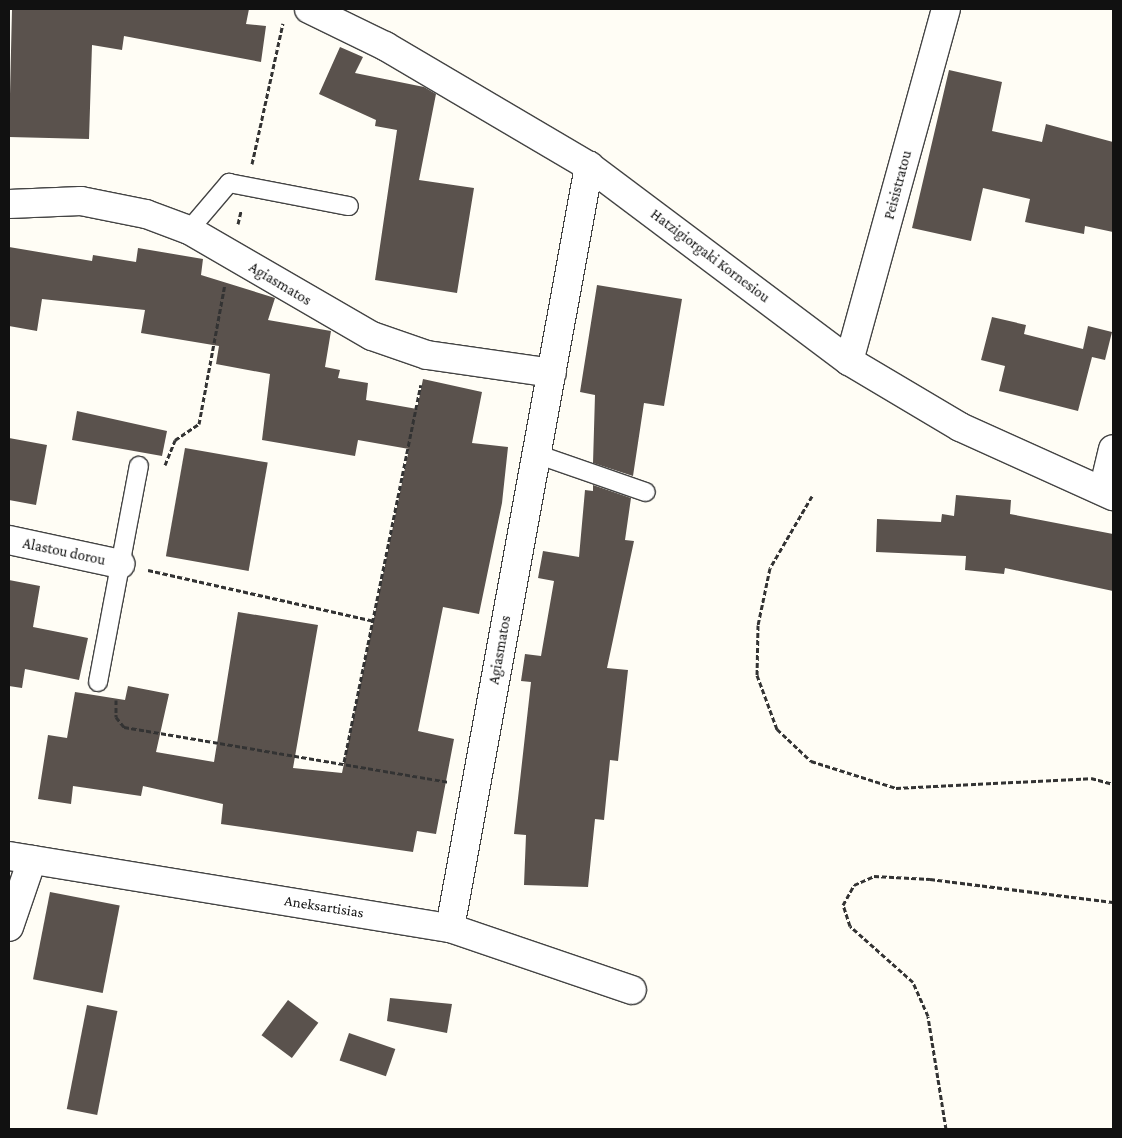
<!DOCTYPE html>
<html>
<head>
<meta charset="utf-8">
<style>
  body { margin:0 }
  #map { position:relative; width:1122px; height:1138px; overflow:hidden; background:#fffdf5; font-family:"Crimson Pro",serif }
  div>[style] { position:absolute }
  .building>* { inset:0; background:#5a524d; transform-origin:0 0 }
  .path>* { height:3px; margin-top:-1.5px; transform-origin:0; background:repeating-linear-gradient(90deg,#333 0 5px,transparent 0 7.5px) }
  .roads { filter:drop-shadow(1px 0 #444) drop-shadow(-1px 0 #444) drop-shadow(0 1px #444) drop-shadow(0 -1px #444) }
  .service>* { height:18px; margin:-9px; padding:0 9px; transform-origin:9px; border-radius:9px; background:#fff }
  .minor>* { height:28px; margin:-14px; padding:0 14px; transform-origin:14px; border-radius:14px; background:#fff }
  span { translate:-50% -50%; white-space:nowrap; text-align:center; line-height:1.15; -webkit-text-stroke:5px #fff; paint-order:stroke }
  .street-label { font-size:15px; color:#111 }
  .frame { position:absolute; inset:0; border:10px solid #111; pointer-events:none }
</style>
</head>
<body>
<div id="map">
  <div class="building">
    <div style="clip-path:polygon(12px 9px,249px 9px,246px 24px,266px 26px,261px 62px,124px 36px,122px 50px,92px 45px,89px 139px,9px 137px)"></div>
    <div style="clip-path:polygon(340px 47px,363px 57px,355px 73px,424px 87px,436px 94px,419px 180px,474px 188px,457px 293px,375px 280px,397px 130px,375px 126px,376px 120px,319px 94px)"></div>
    <div style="clip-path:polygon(949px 70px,1002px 82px,992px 131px,1042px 142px,1046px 124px,1113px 142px,1113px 232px,1085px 226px,1084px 234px,1025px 222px,1030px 199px,983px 188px,971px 241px,912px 228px)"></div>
    <div style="clip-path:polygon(9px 247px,92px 261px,93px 255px,136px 262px,138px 248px,203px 259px,201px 275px,275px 298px,268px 320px,331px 331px,325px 367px,340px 370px,338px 378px,368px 383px,366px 400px,417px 409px,423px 379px,482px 392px,472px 443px,508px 447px,502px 503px,479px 614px,443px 607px,418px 731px,454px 739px,436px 834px,417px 831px,413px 852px,221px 824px,223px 804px,143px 786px,141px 796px,73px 786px,71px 804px,38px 799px,48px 735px,67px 738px,75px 692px,125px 700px,128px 686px,169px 694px,156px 752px,214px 762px,238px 612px,318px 625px,293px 768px,342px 773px,409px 449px,358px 440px,355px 456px,262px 440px,270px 374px,216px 364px,219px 346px,141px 333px,145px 310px,42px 299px,37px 331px,9px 326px)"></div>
    <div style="clip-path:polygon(597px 285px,682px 299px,664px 406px,644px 403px,633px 476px,593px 463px,595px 395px,580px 392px)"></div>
    <div style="clip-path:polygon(992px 317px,1026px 325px,1024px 334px,1083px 349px,1088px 326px,1112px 332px,1105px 360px,1092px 357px,1078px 411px,999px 391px,1005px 366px,981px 360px)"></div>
    <div style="clip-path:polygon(77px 411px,167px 431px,162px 456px,72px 440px)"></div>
    <div style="clip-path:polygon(9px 438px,47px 445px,36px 505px,9px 500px)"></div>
    <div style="left:185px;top:448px;width:84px;height:110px;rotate:10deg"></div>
    <div style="clip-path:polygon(593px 485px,631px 498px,625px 540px,634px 541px,607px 668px,628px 670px,618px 761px,610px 760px,604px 820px,595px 819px,588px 887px,524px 885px,526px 835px,514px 834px,531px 682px,521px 681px,525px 654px,541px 656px,554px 581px,538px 578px,543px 551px,579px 557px,585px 490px,593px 491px)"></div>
    <div style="clip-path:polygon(956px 495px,1011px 500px,1010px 514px,1113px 534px,1113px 591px,1005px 568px,1004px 574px,965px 570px,966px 556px,876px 552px,877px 519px,941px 522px,942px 514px,954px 516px)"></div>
    <div style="clip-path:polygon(9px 580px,40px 586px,33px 627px,88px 638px,79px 680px,25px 669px,22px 688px,9px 686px)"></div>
    <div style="left:50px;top:892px;width:71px;height:89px;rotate:11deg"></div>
    <div style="clip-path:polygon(390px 998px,452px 1004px,447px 1033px,387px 1021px)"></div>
    <div style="left:288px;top:1000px;width:38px;height:44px;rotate:37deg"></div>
    <div style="left:87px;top:1005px;width:31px;height:106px;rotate:11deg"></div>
    <div style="left:349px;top:1033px;width:49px;height:29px;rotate:19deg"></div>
  </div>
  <div class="path">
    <div style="left:252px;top:164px;width:144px;rotate:-77.6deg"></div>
    <div style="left:238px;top:224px;width:13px;rotate:-77deg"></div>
    <div style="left:165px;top:465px;width:27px;rotate:-68deg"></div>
    <div style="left:175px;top:440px;width:29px;rotate:-34deg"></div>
    <div style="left:199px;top:424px;width:142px;rotate:-79.5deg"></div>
    <div style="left:812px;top:496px;width:83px;rotate:120.3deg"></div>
    <div style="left:770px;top:568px;width:58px;rotate:101.9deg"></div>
    <div style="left:758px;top:625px;width:50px;rotate:91.1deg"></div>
    <div style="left:757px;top:675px;width:58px;rotate:69.7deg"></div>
    <div style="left:777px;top:729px;width:47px;rotate:43.3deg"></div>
    <div style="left:811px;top:761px;width:89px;rotate:17.6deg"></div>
    <div style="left:896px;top:788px;width:195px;rotate:-2.9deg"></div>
    <div style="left:1091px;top:778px;width:23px;rotate:15deg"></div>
    <div style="left:148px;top:570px;width:232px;rotate:12.7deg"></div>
    <div style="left:116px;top:700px;width:17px;rotate:90deg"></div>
    <div style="left:116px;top:717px;width:13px;rotate:51deg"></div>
    <div style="left:124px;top:727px;width:329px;rotate:9.6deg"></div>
    <div style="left:344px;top:762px;width:385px;rotate:-78.5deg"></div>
    <div style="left:946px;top:1129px;width:114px;rotate:-99.1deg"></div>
    <div style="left:928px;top:1016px;width:37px;rotate:-114deg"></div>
    <div style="left:913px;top:982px;width:84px;rotate:-138.4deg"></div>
    <div style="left:850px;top:926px;width:22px;rotate:-108deg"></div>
    <div style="left:843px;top:905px;width:23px;rotate:-61deg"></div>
    <div style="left:854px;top:885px;width:22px;rotate:-24deg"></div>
    <div style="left:874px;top:876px;width:56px;rotate:3.1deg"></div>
    <div style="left:930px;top:879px;width:184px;rotate:7.2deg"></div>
  </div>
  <div class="roads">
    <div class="service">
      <div style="left:189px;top:230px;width:62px;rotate:-49.6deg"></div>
      <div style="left:229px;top:183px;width:122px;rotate:10.9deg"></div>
      <div style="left:536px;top:454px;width:116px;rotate:19.1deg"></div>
      <div style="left:98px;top:682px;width:220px;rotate:-79.3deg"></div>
    </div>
    <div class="minor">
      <div style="left:309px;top:9px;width:85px;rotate:26deg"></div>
      <div style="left:385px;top:46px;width:237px;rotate:30.5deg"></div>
      <div style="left:589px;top:166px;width:325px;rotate:36.9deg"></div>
      <div style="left:849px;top:361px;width:129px;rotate:30.7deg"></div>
      <div style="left:960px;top:427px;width:168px;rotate:24.3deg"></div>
      <div style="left:9px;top:204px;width:72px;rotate:-2.4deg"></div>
      <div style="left:81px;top:201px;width:66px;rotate:11.3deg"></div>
      <div style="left:146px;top:214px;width:46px;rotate:20.4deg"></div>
      <div style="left:189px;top:230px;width:211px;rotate:30.1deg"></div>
      <div style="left:372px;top:336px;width:58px;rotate:19.1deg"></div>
      <div style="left:427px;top:355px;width:126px;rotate:8.2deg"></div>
      <div style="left:849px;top:361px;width:365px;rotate:-74.6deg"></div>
      <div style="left:1103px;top:491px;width:43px;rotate:-76.6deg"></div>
      <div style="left:9px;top:540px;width:114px;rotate:12.2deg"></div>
      <div style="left:9px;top:856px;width:447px;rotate:9.3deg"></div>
      <div style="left:450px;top:928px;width:192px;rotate:18.8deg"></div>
      <div style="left:9px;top:927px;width:71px;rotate:-71.1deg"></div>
      <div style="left:450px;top:928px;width:775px;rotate:-79.66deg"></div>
    </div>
  </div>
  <div class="street-label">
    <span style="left:898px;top:185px;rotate:-75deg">Peisistratou</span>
    <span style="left:710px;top:256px;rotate:37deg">Hatzigiorgaki Kornesiou</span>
    <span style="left:280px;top:284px;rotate:31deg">Agiasmatos</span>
    <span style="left:64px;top:552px;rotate:12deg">Alastou dorou</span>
    <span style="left:500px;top:650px;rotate:-80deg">Agiasmatos</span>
    <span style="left:324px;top:907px;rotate:9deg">Aneksartisias</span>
  </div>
  <div class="frame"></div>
</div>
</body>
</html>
